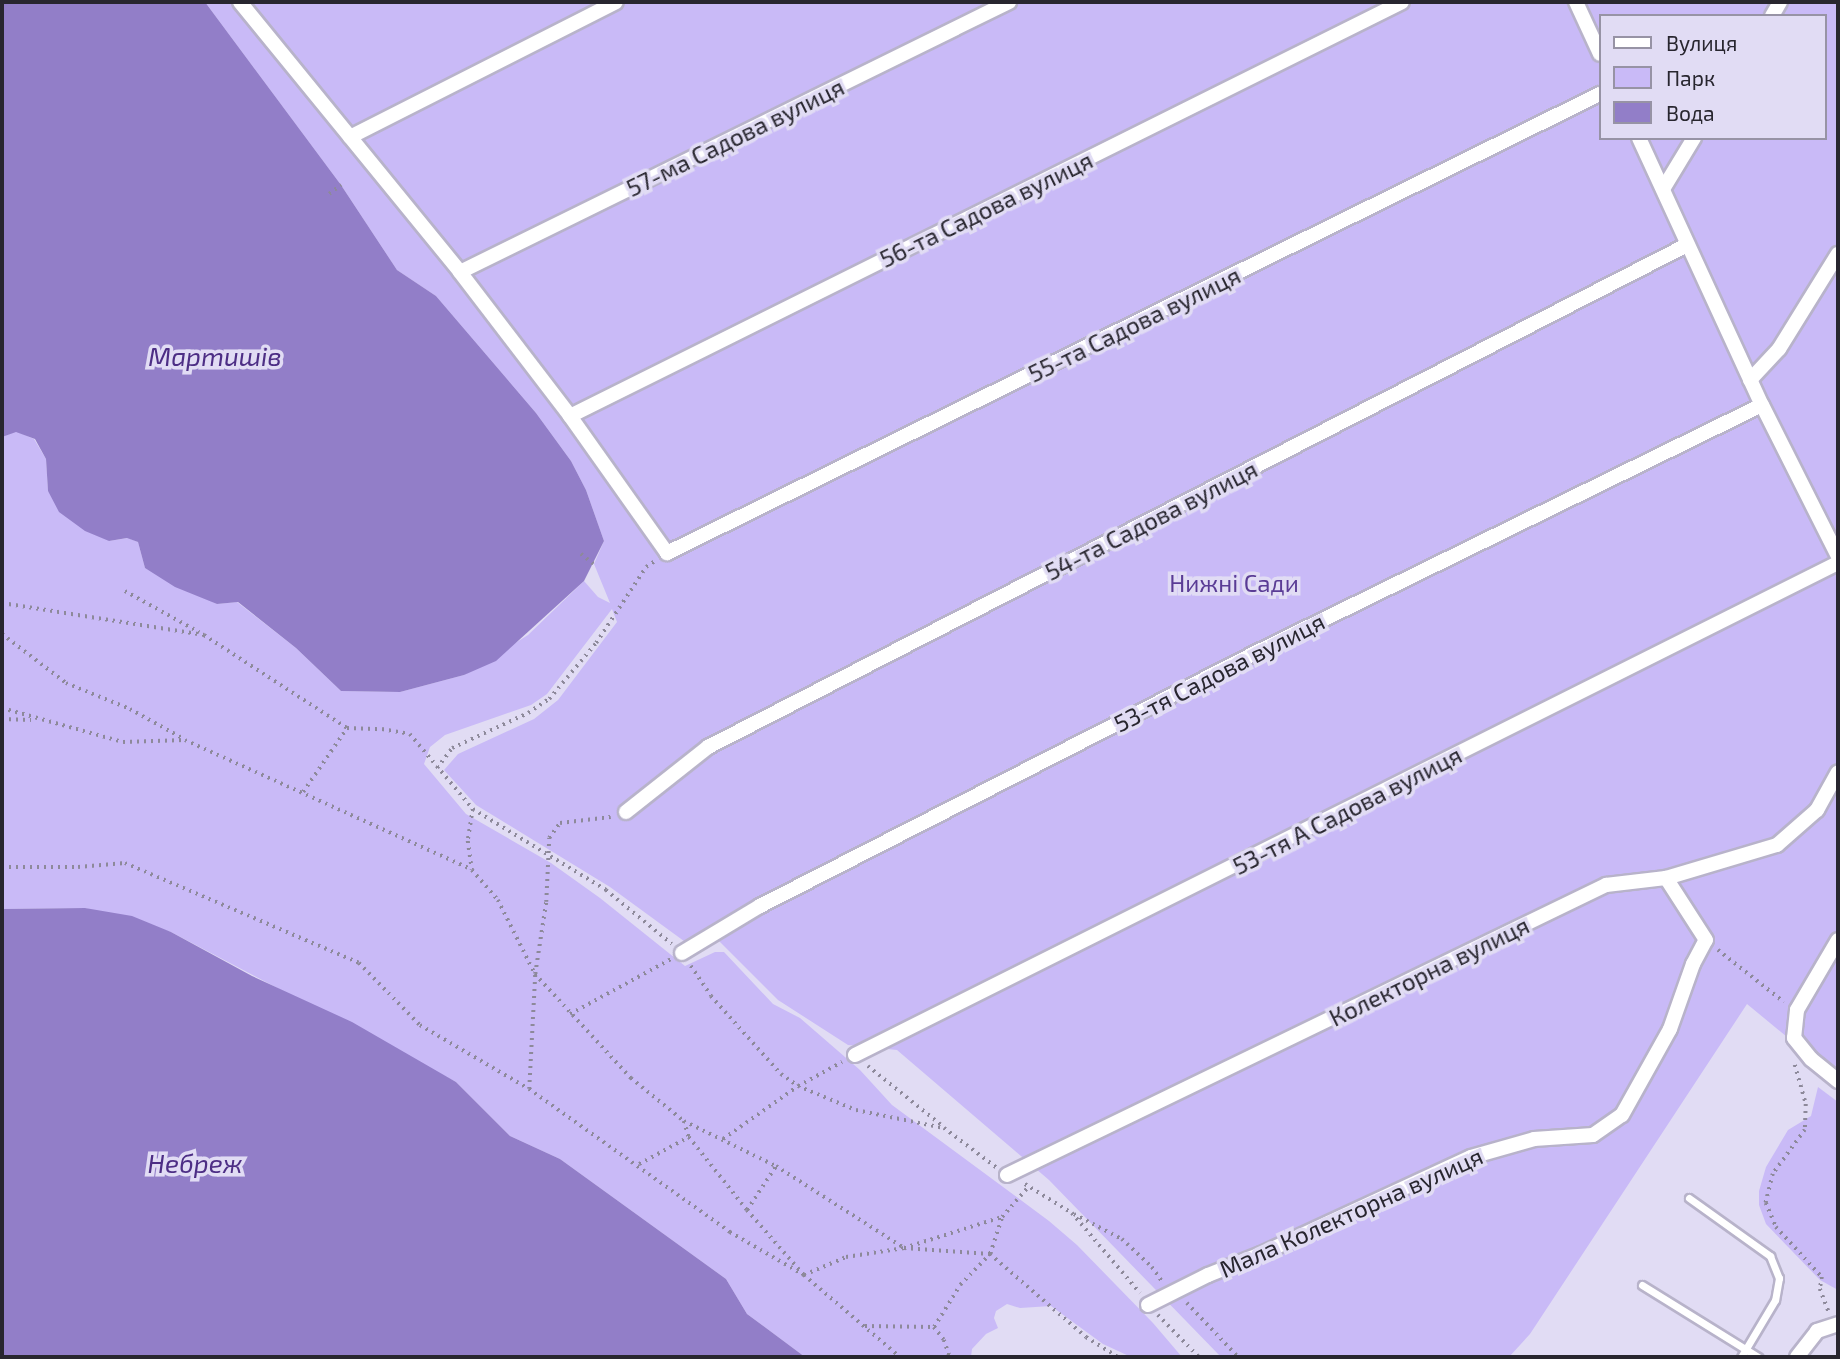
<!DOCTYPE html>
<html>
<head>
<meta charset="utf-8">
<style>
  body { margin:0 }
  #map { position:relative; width:1840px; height:1359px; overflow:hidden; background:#e1dcf4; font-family:"Exo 2",sans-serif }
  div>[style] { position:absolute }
  .green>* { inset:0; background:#c9baf7 }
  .water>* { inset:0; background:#927ec8 }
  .path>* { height:3.5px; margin-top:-1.75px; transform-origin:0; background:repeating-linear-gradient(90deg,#8d899a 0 2px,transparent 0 7px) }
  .roads { filter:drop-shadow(2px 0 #b8b3ca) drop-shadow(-2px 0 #b8b3ca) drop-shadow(0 2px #b8b3ca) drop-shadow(0 -2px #b8b3ca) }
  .lane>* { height:7px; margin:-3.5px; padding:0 3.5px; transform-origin:3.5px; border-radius:3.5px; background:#fff }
  .street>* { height:14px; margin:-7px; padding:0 7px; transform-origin:7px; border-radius:7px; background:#fff }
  span { translate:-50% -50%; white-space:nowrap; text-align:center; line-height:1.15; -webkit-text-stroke:7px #e1dcf4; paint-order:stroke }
  .street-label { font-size:24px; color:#28262f }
  .park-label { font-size:24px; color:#5a3c95 }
  .water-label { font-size:26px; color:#4d2e85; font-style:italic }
  .frame { position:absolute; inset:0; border:4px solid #28262f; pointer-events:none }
  .legend { position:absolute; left:1599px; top:14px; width:228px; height:126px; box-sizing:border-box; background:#e1dcf4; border:2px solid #9793a5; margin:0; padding:9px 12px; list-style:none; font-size:21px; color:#28262f }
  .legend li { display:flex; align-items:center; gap:14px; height:35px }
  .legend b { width:35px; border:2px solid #9793a5 }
</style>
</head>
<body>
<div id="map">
  <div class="green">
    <div style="clip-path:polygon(evenodd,205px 2px,1838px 2px,1838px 1079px,1747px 1004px,1530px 1334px,1509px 1357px,1221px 1357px,1049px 1180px,897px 1050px,848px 1045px,778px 1000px,717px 939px,688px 944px,610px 887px,476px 805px,444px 770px,458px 754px,534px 719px,558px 700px,617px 622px,612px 609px,547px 694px,531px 705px,445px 735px,430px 747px,424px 764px,466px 814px,551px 863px,600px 898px,685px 966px,715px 952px,724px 952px,773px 1004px,800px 1018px,860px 1070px,892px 1105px,1049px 1221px,1077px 1245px,1153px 1323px,1182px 1357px,1131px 1357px,1103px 1344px,1051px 1306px,1020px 1308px,1007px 1304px,996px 1311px,994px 1318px,998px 1328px,986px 1334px,972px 1349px,971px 1357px,805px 1357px,747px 1314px,726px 1279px,560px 1159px,510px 1136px,456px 1082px,171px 932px,85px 908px,2px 909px,2px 437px,16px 431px,34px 439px,46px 459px,48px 491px,109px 541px,128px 538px,138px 542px,145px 568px,217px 604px,237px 602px,296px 648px,341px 691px,400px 692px,464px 675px,528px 635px,584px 581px,598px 597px,610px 603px,594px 564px,604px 541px,586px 490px,571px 461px,536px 413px,436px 296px,397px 270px,341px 185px,205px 2px,1600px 16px,1824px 16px,1824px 138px,1600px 138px,1600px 16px)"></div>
    <div style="clip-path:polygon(1818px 1087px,1838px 1102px,1838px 1290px,1820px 1280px,1766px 1224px,1759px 1205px,1759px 1191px,1766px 1167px,1788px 1130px,1811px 1116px)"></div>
  </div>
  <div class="water">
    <div style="clip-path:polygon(2px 2px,205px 2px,341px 185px,397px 270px,436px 296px,536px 413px,571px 461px,586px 490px,604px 541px,584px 581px,496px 661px,464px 675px,400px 692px,341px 691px,296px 648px,238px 602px,217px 604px,175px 587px,145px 568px,138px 542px,127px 538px,109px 541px,85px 531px,59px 512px,48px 491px,46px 459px,35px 439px,16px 432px,2px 437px)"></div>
    <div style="clip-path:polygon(85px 908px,132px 916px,171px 932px,252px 976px,352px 1022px,456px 1082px,510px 1136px,560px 1159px,726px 1279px,747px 1314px,805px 1357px,2px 1357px,2px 909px)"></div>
  </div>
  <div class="path">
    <div style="left:329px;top:194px;width:15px;rotate:-37deg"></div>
    <div style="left:581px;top:554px;width:16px;rotate:38deg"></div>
    <div style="left:125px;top:591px;width:85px;rotate:29deg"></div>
    <div style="left:2px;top:603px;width:205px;rotate:9deg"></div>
    <div style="left:204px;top:635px;width:171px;rotate:33deg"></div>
    <div style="left:347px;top:728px;width:35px;rotate:2deg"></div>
    <div style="left:382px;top:729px;width:28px;rotate:10deg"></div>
    <div style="left:410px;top:734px;width:98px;rotate:50deg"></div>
    <div style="left:473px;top:809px;width:156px;rotate:31.3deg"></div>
    <div style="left:606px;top:890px;width:85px;rotate:39.3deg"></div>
    <div style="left:2px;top:634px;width:81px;rotate:37.4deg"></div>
    <div style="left:66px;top:683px;width:69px;rotate:22.1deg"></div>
    <div style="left:130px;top:709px;width:62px;rotate:29.1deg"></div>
    <div style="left:2px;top:708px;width:126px;rotate:15.7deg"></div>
    <div style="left:123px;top:742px;width:62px;rotate:-1.8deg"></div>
    <div style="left:185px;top:740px;width:314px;rotate:24.3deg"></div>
    <div style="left:2px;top:719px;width:29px;rotate:2deg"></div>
    <div style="left:437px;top:768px;width:25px;rotate:-53deg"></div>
    <div style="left:452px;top:748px;width:84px;rotate:-24.7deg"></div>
    <div style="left:528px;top:713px;width:25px;rotate:-34deg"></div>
    <div style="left:549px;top:699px;width:73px;rotate:-50deg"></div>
    <div style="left:596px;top:643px;width:91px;rotate:-56.7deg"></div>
    <div style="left:646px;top:567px;width:11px;rotate:-34deg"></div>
    <div style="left:303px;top:792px;width:78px;rotate:-55.5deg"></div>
    <div style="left:473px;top:809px;width:32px;rotate:99deg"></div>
    <div style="left:468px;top:841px;width:29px;rotate:82deg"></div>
    <div style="left:472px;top:870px;width:40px;rotate:49deg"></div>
    <div style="left:498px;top:900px;width:83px;rotate:63.4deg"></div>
    <div style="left:535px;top:974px;width:142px;rotate:47.3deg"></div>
    <div style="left:631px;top:1078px;width:68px;rotate:39.1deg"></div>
    <div style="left:684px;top:1121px;width:102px;rotate:26.1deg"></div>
    <div style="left:776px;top:1166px;width:152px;rotate:32.6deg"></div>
    <div style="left:904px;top:1248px;width:86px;rotate:4deg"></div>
    <div style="left:990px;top:1254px;width:127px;rotate:40.8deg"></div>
    <div style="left:1086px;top:1337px;width:38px;rotate:32deg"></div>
    <div style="left:2px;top:867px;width:76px"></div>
    <div style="left:78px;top:867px;width:47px;rotate:-4.9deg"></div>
    <div style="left:125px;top:863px;width:254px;rotate:23.1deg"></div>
    <div style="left:359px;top:963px;width:87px;rotate:45.5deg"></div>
    <div style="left:420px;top:1025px;width:126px;rotate:30.4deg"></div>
    <div style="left:529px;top:1089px;width:247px;rotate:35.4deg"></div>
    <div style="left:730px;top:1232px;width:86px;rotate:30.2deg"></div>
    <div style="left:804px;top:1275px;width:46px;rotate:-23.2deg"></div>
    <div style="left:846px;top:1257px;width:59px;rotate:-8.8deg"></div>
    <div style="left:904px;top:1248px;width:103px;rotate:-17.6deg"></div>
    <div style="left:1718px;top:950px;width:84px;rotate:38.2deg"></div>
    <div style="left:691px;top:966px;width:36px;rotate:56deg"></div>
    <div style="left:711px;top:996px;width:105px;rotate:48.1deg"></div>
    <div style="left:781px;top:1074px;width:21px;rotate:35deg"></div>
    <div style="left:798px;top:1086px;width:63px;rotate:22.5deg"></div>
    <div style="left:856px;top:1110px;width:90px;rotate:11.6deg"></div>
    <div style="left:944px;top:1128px;width:66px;rotate:37deg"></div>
    <div style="left:570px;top:1014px;width:115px;rotate:-28.6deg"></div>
    <div style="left:1795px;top:1065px;width:41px;rotate:74.2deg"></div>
    <div style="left:1806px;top:1104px;width:26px;rotate:92deg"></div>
    <div style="left:1805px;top:1130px;width:54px;rotate:126deg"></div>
    <div style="left:1773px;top:1174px;width:30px;rotate:104deg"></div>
    <div style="left:1766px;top:1203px;width:26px;rotate:67deg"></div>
    <div style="left:1776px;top:1227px;width:68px;rotate:47.4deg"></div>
    <div style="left:1822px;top:1277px;width:12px;rotate:99deg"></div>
    <div style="left:1820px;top:1289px;width:26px;rotate:69deg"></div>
    <div style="left:868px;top:1066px;width:97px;rotate:38.8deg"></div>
    <div style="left:529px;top:1089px;width:115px;rotate:-87deg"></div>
    <div style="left:535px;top:974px;width:73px;rotate:-81.3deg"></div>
    <div style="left:546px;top:902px;width:64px;rotate:-87.3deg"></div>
    <div style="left:549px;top:838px;width:19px;rotate:-54deg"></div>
    <div style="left:560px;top:823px;width:51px;rotate:-6.7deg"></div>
    <div style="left:684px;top:1121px;width:17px;rotate:73deg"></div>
    <div style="left:689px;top:1137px;width:93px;rotate:51.5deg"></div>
    <div style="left:747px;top:1210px;width:86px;rotate:48.8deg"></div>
    <div style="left:804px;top:1275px;width:126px;rotate:40.5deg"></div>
    <div style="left:723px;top:1139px;width:92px;rotate:-35.2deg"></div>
    <div style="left:798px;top:1086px;width:50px;rotate:-28.6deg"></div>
    <div style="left:639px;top:1164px;width:57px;rotate:-28.4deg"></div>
    <div style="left:1025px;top:1184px;width:55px;rotate:31.7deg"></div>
    <div style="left:1072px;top:1213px;width:105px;rotate:49.6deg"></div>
    <div style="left:747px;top:1210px;width:53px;rotate:-56.6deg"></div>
    <div style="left:1074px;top:1214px;width:54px;rotate:27.5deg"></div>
    <div style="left:1122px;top:1239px;width:41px;rotate:43deg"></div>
    <div style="left:1152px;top:1267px;width:19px;rotate:55deg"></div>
    <div style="left:1187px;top:1303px;width:74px;rotate:46.6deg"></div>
    <div style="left:1158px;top:1315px;width:59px;rotate:45.7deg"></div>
    <div style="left:865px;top:1326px;width:69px;rotate:0.8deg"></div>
    <div style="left:934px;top:1327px;width:16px;rotate:52deg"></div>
    <div style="left:944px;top:1340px;width:18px;rotate:71deg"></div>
    <div style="left:934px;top:1327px;width:49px;rotate:-58.2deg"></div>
    <div style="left:960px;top:1285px;width:43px;rotate:-45.9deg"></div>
    <div style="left:990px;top:1254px;width:39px;rotate:-72deg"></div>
    <div style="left:1002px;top:1217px;width:41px;rotate:-48.9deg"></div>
  </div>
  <div class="roads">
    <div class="lane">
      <div style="left:1689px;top:1198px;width:100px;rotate:35.6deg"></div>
      <div style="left:1770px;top:1256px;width:24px;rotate:68deg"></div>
      <div style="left:1779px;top:1278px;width:22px;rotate:100deg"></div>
      <div style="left:1775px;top:1300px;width:66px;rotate:120.8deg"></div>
      <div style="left:1642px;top:1285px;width:137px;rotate:31.8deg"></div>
    </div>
    <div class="street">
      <div style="left:240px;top:2px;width:348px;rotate:50.8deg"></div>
      <div style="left:460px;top:272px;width:181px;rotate:52.6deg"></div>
      <div style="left:570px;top:416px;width:168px;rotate:54.7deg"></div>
      <div style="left:667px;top:553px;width:1040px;rotate:-26.2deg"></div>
      <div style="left:1576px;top:2px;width:57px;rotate:65.2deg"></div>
      <div style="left:1772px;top:16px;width:16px;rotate:-60deg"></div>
      <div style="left:350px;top:137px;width:298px;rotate:-26.9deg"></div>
      <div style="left:1639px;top:138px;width:294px;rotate:65.3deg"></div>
      <div style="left:1762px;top:405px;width:169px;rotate:63.3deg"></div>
      <div style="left:1663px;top:189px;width:60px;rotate:-58.7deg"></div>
      <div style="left:460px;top:272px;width:612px;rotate:-26.19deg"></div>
      <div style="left:1750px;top:380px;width:42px;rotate:-46.9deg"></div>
      <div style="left:1779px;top:349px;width:112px;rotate:-58.2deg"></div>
      <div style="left:570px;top:416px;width:929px;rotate:-26.45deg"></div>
      <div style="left:626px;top:812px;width:105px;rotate:-38.4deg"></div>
      <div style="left:708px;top:747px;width:1100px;rotate:-27.15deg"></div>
      <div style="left:1838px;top:940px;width:81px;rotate:120.4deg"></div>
      <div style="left:1797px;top:1010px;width:28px;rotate:96deg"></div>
      <div style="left:1794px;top:1038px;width:27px;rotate:51deg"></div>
      <div style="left:1811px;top:1059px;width:35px;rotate:39deg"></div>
      <div style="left:682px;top:953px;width:91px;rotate:-31.1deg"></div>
      <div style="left:760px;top:906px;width:556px;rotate:-27.07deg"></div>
      <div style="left:1255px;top:653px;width:564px;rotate:-26.07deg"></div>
      <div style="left:855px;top:1055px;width:1099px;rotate:-26.59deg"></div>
      <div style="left:1007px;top:1175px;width:666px;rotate:-25.83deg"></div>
      <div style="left:1606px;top:885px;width:60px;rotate:-6.7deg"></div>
      <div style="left:1666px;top:878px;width:116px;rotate:-16.6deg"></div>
      <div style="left:1777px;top:845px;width:53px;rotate:-41.2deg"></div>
      <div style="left:1817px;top:810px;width:43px;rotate:-61.1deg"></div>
      <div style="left:1148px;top:1305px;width:67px;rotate:-26.6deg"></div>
      <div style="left:1208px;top:1275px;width:57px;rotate:-21.6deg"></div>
      <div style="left:1261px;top:1254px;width:231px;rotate:-24.8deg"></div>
      <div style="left:1471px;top:1157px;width:66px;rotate:-15.9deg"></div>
      <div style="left:1534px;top:1139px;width:59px;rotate:-3.9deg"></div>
      <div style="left:1593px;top:1135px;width:35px;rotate:-35deg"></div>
      <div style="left:1622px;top:1115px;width:98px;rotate:-60.8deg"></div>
      <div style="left:1670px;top:1029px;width:69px;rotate:-70.5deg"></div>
      <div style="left:1693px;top:964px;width:27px;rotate:-62deg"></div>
      <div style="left:1706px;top:940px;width:74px;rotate:-122.8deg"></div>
      <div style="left:1797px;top:1357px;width:33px;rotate:-52deg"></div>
      <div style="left:1817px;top:1331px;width:22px;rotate:-18deg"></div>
    </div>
  </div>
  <div class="street-label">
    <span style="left:735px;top:137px;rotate:-26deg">57-ма Садова вулиця</span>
    <span style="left:986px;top:209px;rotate:-26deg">56-та Садова вулиця</span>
    <span style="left:1134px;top:324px;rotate:-26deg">55-та Садова вулиця</span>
    <span style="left:1151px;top:520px;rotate:-27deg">54-та Садова вулиця</span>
    <span style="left:1219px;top:672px;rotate:-27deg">53-тя Садова вулиця</span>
    <span style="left:1347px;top:810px;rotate:-27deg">53-тя А Садова вулиця</span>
    <span style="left:1429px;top:971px;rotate:-26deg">Колекторна вулиця</span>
    <span style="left:1351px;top:1212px;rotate:-24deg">Мала Колекторна вулиця</span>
  </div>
  <div class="park-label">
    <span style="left:1234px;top:583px">Нижні Сади</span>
  </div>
  <div class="water-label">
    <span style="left:215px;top:356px">Мартишів</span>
    <span style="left:195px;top:1163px">Небреж</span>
  </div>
  <div class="frame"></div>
  <ul class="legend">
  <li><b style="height:9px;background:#fff"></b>Вулиця</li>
  <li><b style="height:19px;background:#c9baf7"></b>Парк</li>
  <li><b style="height:19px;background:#927ec8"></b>Вода</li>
  </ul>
</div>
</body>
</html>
